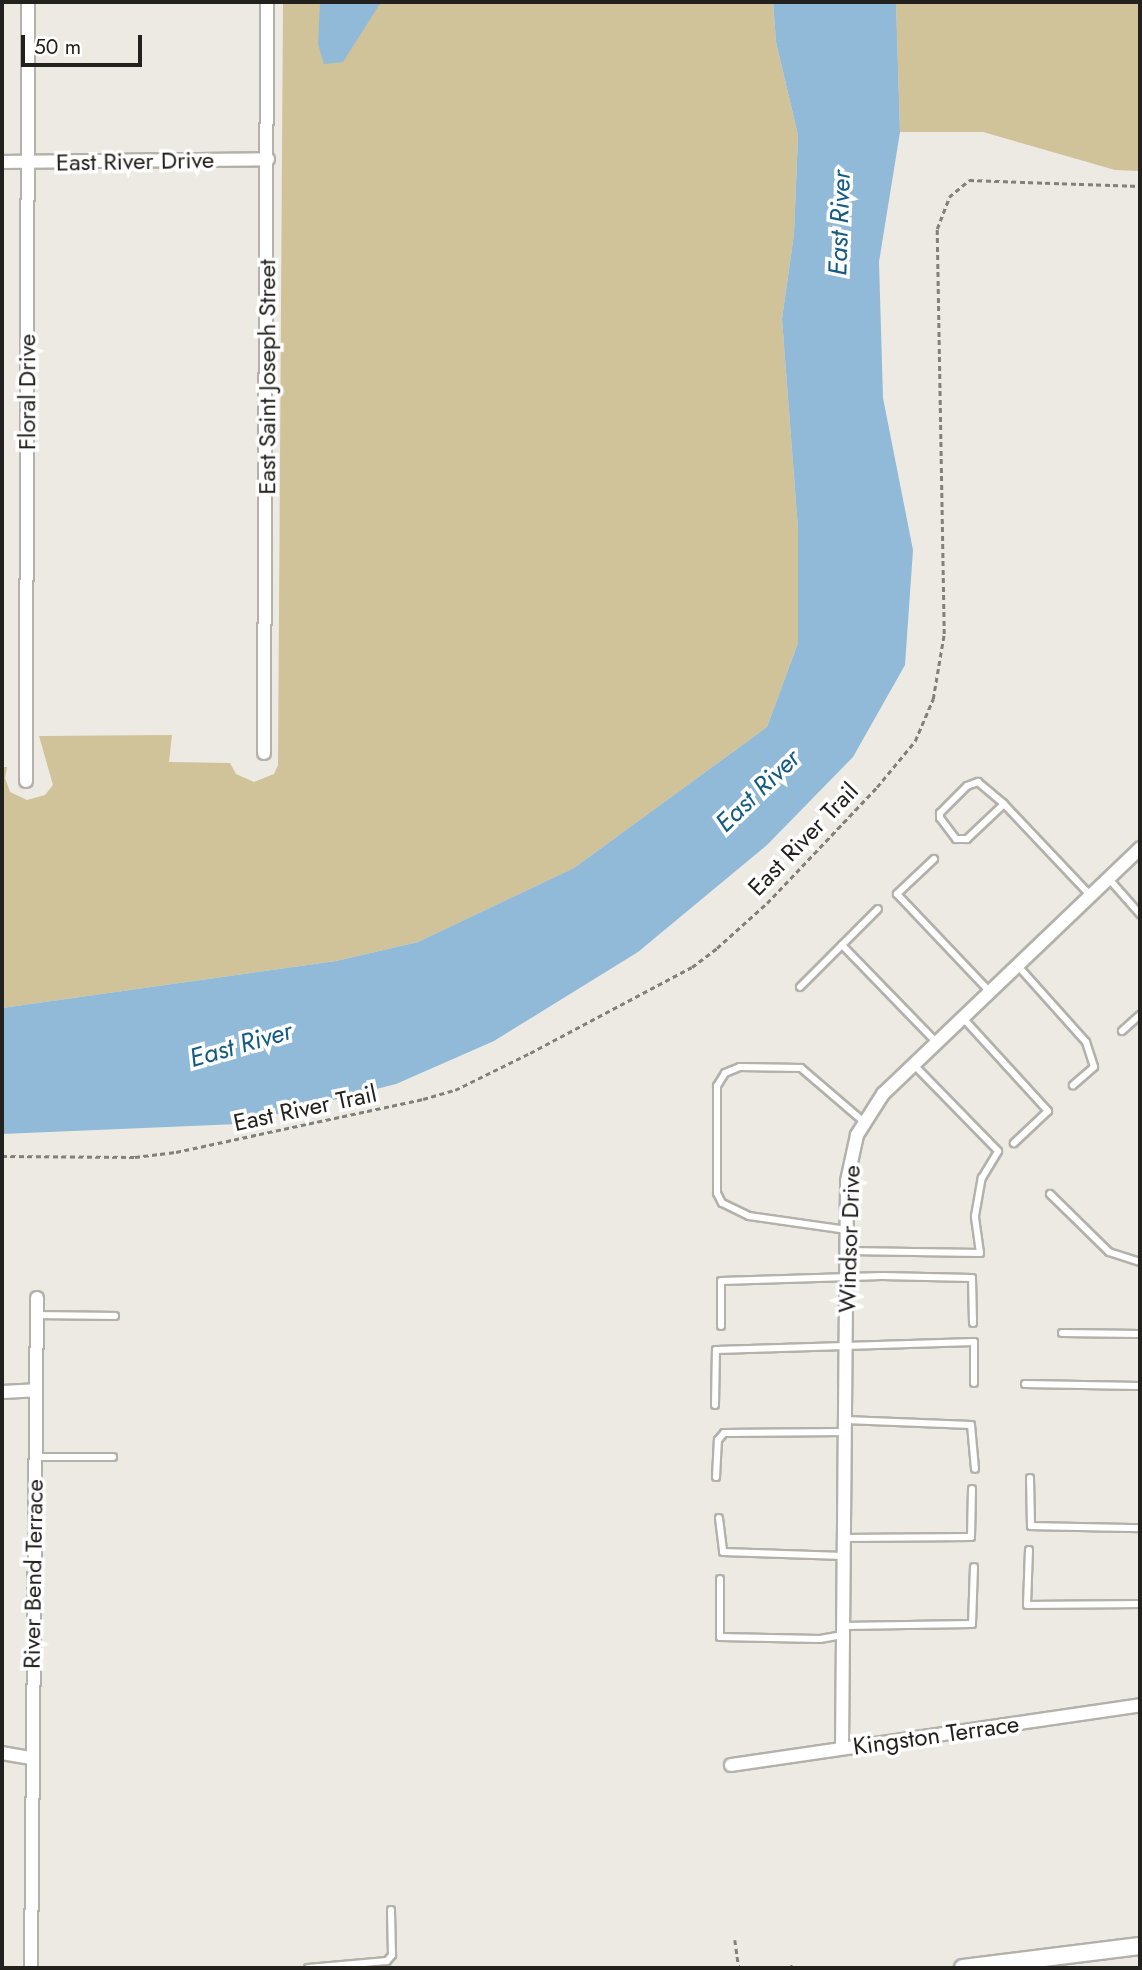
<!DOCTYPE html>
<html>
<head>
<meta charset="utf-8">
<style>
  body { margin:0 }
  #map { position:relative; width:1142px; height:1970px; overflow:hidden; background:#eceae3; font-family:Jost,sans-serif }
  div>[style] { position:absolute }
  .green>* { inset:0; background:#d0c299 }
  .water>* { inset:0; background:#90bad7 }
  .path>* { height:2.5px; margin-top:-1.25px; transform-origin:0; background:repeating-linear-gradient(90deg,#82807b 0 5px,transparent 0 8.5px) }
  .roads { filter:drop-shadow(2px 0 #b3b1aa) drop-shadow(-2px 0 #b3b1aa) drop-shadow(0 2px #b3b1aa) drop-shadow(0 -2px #b3b1aa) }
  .service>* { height:6px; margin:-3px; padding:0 3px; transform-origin:3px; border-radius:3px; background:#fff }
  .minor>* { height:12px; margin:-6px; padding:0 6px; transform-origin:6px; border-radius:6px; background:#fff }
  .tertiary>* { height:16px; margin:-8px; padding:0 8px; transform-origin:8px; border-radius:8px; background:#fff }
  span { translate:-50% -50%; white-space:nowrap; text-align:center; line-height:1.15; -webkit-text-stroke:7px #fff; paint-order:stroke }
  .street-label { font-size:24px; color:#22211e }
  .water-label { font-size:26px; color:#135b82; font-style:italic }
  .frame { position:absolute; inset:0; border:4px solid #22211e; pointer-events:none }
  .scale { position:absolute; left:21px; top:35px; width:121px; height:32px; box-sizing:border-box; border:4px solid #22211e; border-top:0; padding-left:9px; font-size:21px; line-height:24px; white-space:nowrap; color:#22211e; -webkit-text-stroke:5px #fff; paint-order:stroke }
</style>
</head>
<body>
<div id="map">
  <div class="green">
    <div style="clip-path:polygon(283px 2px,773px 2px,776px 42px,798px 135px,794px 234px,782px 319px,798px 529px,798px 643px,767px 727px,574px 868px,418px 942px,336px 961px,2px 1008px,2px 767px,7px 767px,5px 778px,10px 792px,27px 800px,45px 795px,53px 785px,39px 736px,172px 735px,169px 762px,230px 763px,236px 774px,254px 782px,274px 774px,278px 765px)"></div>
    <div style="clip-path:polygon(896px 2px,1140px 2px,1140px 171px,1115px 170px,983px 132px,900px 132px)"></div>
  </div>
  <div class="water">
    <div style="clip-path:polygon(320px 2px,381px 2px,343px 62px,324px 64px,318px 44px)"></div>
    <div style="clip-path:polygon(773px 2px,896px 2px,900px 132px,879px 262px,883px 398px,913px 550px,905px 665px,853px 757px,767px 845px,638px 952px,494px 1041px,396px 1084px,238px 1124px,2px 1134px,2px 1008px,336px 961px,418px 942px,574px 868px,767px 727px,798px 643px,798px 529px,782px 319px,794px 234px,798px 135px,776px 42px)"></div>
  </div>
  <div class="path">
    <div style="left:2px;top:1156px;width:133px;rotate:0.4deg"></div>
    <div style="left:135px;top:1157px;width:41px;rotate:-7deg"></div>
    <div style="left:176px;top:1152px;width:253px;rotate:-12.1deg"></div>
    <div style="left:423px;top:1099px;width:33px;rotate:-16deg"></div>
    <div style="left:455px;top:1090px;width:84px;rotate:-26.3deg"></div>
    <div style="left:530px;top:1053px;width:183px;rotate:-28deg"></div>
    <div style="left:692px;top:967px;width:31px;rotate:-37deg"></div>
    <div style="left:717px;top:948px;width:67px;rotate:-42deg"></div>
    <div style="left:767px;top:903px;width:160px;rotate:-46.5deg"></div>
    <div style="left:877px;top:787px;width:60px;rotate:-50.4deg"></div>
    <div style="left:915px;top:741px;width:46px;rotate:-66.8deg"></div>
    <div style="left:933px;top:699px;width:66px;rotate:-80.4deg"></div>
    <div style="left:944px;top:634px;width:405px;rotate:-91deg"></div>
    <div style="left:937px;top:229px;width:34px;rotate:-69deg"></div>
    <div style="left:949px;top:197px;width:26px;rotate:-40deg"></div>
    <div style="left:969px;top:180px;width:171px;rotate:2deg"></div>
    <div style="left:735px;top:1940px;width:28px;rotate:82deg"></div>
    <div style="left:791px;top:1965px;width:3px;rotate:72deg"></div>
  </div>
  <div class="roads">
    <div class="service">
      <div style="left:1004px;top:804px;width:51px;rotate:136.6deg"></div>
      <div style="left:967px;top:839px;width:11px;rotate:180deg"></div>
      <div style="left:956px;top:839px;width:26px;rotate:-127deg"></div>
      <div style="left:940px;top:818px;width:5px;rotate:-90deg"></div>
      <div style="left:940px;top:813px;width:38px;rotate:-45deg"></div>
      <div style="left:967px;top:786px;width:12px;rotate:-20deg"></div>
      <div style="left:978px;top:782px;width:34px;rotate:40deg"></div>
      <div style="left:1004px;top:804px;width:125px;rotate:46.6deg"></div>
      <div style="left:934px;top:859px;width:51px;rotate:136.6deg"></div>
      <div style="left:897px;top:894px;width:135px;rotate:46.5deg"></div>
      <div style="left:1109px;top:879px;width:47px;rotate:48.5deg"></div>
      <div style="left:842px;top:945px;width:136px;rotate:45.9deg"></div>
      <div style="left:1018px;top:966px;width:102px;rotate:48.2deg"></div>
      <div style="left:1086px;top:1042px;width:26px;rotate:72deg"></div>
      <div style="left:1094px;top:1067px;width:28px;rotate:139deg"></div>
      <div style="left:800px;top:987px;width:110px;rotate:-45deg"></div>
      <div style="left:963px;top:1018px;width:126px;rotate:47.6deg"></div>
      <div style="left:1048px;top:1111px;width:47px;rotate:136.7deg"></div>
      <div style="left:1122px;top:1031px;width:24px;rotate:-42deg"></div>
      <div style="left:1050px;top:1194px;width:83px;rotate:44.5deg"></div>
      <div style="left:1109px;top:1252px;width:33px;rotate:18deg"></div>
      <div style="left:847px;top:1230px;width:99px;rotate:-171.9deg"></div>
      <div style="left:749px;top:1216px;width:30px;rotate:-154deg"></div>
      <div style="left:722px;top:1203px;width:11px;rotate:-117deg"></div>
      <div style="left:717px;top:1193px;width:107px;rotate:-90deg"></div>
      <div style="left:717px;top:1086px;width:15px;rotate:-58deg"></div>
      <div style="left:725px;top:1073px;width:16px;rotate:-22deg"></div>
      <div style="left:740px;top:1067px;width:61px;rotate:0.9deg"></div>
      <div style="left:801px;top:1068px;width:83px;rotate:40.6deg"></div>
      <div style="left:847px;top:1251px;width:133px;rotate:0.9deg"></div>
      <div style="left:980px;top:1253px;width:37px;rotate:-98deg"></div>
      <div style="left:975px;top:1216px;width:39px;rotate:-80deg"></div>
      <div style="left:982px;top:1178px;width:31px;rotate:-59deg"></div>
      <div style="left:998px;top:1151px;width:120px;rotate:-134.3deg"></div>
      <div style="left:37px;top:1315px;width:78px;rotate:0.7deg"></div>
      <div style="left:721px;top:1326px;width:45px;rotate:-90deg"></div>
      <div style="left:721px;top:1281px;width:161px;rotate:-1.8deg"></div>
      <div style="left:882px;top:1276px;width:90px;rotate:1.3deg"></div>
      <div style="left:972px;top:1278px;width:45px;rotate:88.7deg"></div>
      <div style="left:1062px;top:1333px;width:78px;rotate:0.7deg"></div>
      <div style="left:1025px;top:1384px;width:115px;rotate:1deg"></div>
      <div style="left:715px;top:1405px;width:55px;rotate:-89deg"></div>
      <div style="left:716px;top:1350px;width:258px;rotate:-1.8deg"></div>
      <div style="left:974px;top:1342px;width:41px;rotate:90deg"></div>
      <div style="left:845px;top:1420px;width:126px;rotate:2.3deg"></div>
      <div style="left:971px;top:1425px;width:44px;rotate:84.8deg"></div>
      <div style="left:35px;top:1457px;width:78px"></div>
      <div style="left:716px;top:1477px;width:37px;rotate:-87deg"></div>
      <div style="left:718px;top:1440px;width:9px;rotate:-49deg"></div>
      <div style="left:724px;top:1433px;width:121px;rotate:-0.5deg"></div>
      <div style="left:1030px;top:1478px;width:48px;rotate:88.8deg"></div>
      <div style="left:1031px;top:1526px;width:109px;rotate:1.1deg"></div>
      <div style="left:719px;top:1518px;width:34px;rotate:83deg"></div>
      <div style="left:723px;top:1552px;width:121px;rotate:1.9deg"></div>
      <div style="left:844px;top:1538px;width:127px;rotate:-0.5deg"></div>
      <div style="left:971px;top:1537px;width:48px;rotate:-88.8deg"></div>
      <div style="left:1029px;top:1550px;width:55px;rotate:92.1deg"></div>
      <div style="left:1027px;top:1605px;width:113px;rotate:-0.5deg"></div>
      <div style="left:720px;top:1579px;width:58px;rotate:90deg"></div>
      <div style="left:720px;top:1637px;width:100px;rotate:1.1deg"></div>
      <div style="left:820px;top:1639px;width:23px;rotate:-10deg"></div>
      <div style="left:843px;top:1626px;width:129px;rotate:-0.9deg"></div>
      <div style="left:972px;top:1624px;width:57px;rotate:-88deg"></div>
      <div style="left:308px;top:1968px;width:79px;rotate:-5.1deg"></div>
      <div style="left:387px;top:1961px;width:8px;rotate:-50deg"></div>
      <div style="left:392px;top:1955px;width:45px;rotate:-91.3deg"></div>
    </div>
    <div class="minor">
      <div style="left:2px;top:162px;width:266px;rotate:-0.6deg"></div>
      <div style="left:264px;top:753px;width:751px;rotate:-89.77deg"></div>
      <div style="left:26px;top:781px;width:779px;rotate:-89.85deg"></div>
      <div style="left:2px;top:1392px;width:34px;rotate:-3deg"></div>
      <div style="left:842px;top:1748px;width:567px;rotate:-89.49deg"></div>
      <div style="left:847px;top:1181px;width:47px;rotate:-77.7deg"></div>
      <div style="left:857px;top:1135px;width:49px;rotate:-57.6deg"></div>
      <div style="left:883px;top:1094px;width:356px;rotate:-43.7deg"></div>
      <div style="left:2px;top:1753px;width:28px;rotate:10deg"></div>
      <div style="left:731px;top:1765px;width:413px;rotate:-8.3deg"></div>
      <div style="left:31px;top:1968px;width:670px;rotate:-89.49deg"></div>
    </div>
    <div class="tertiary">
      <div style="left:963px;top:1968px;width:178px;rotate:-7.1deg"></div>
    </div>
  </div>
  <div class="street-label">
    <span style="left:135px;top:161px;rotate:-1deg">East River Drive</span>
    <span style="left:267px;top:377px;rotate:-90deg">East Saint Joseph Street</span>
    <span style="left:27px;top:392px;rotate:-90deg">Floral Drive</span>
    <span style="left:803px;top:839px;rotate:-46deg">East River Trail</span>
    <span style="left:305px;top:1108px;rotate:-12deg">East River Trail</span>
    <span style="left:849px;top:1239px;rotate:-88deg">Windsor Drive</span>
    <span style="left:33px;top:1574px;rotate:-89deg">River Bend Terrace</span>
    <span style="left:936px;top:1735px;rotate:-8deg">Kingston Terrace</span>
  </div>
  <div class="water-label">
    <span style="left:840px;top:223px;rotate:-88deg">East River</span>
    <span style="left:758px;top:791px;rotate:-44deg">East River</span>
    <span style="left:241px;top:1045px;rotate:-16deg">East River</span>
  </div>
  <div class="frame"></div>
  <div class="scale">50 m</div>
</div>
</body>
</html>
